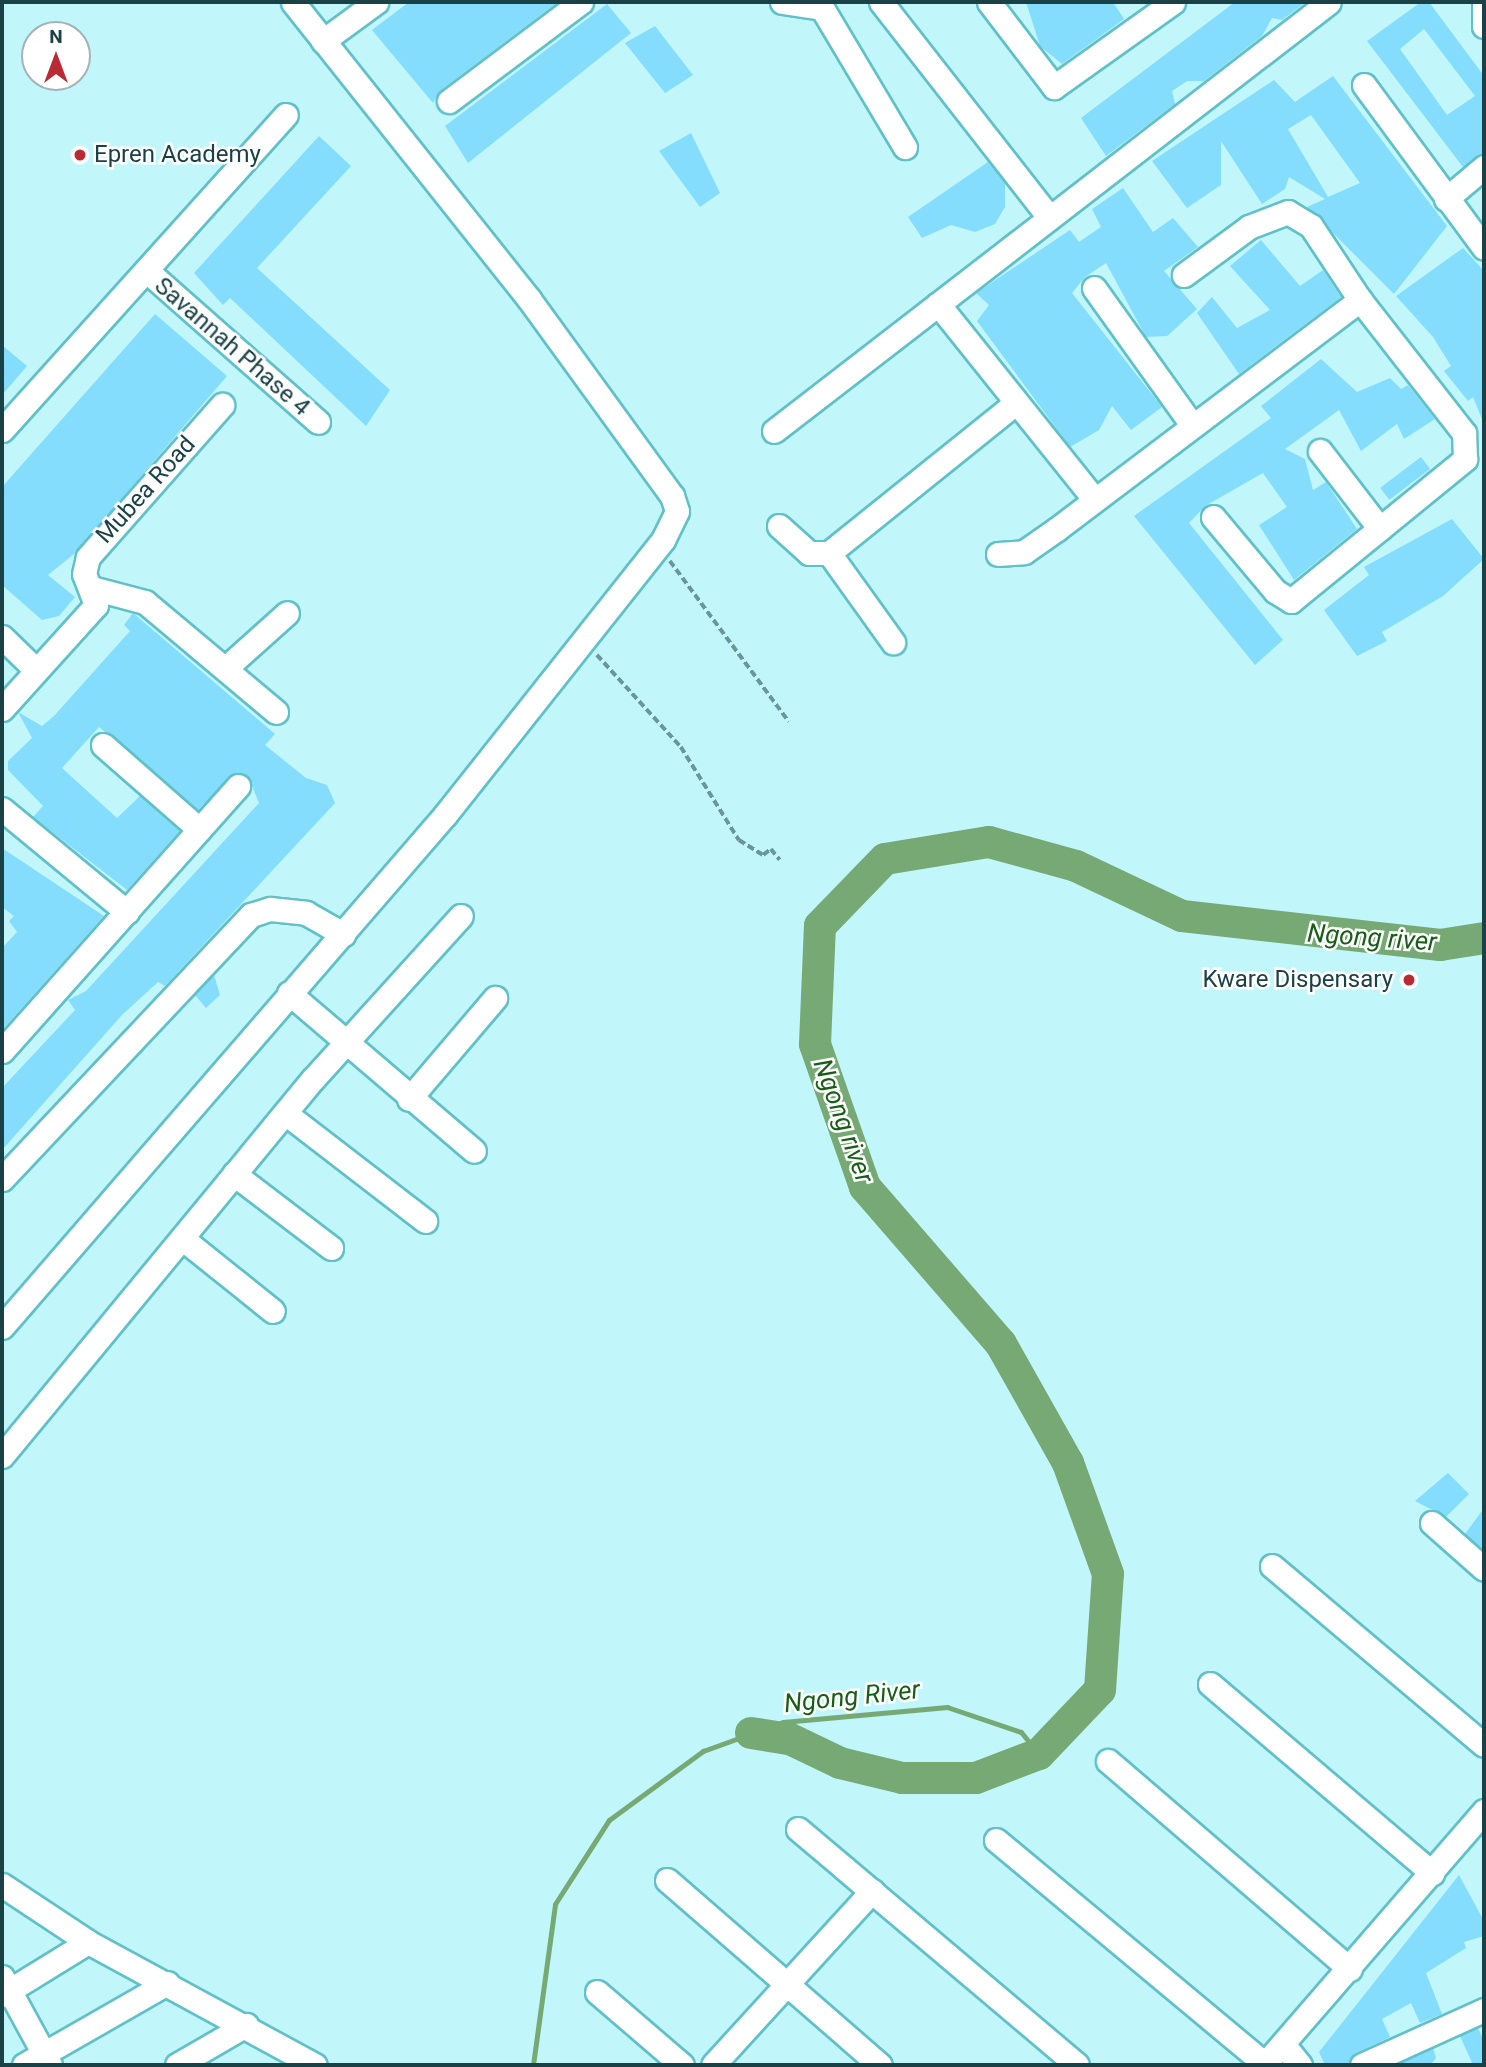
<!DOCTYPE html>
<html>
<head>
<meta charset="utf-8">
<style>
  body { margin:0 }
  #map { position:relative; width:1486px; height:2067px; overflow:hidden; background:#c1f6fb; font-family:Roboto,sans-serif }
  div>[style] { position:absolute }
  .stream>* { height:5px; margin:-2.5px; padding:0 2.5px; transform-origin:2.5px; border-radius:2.5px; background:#76a973 }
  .river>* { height:32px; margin:-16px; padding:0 16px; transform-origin:16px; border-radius:16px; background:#76a973 }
  .building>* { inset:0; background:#84ddfd; transform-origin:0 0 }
  .path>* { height:3.5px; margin-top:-1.75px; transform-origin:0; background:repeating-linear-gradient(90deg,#68969a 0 7px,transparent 0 10.5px) }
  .roads { filter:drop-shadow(2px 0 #61c0c8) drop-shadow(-2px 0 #61c0c8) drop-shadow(0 2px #61c0c8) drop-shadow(0 -2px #61c0c8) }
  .minor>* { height:23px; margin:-11.5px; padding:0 11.5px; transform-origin:11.5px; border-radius:11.5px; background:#fff }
  .dots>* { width:19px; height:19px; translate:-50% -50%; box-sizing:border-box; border:4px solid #fff; border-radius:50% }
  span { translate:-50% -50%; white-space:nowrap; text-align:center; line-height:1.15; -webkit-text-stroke:5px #fff; paint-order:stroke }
  .poi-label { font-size:24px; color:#1a4246 }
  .left { translate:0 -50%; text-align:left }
  .right { translate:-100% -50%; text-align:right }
  .street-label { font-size:24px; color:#1a4246 }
  .water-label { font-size:26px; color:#175f16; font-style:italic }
  .frame { position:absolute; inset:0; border:4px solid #1a4246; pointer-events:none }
  .north { position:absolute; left:21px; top:21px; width:70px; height:70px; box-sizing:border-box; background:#fff; border:2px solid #a3b3b5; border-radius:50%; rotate:0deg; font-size:19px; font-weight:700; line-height:28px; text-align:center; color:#1a4246 }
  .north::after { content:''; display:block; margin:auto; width:24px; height:32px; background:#ba2a34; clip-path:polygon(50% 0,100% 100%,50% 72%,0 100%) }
</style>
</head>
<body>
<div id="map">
  <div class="stream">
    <div style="left:533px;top:2065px;width:162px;rotate:-82.2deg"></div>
    <div style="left:555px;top:1904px;width:100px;rotate:-57.3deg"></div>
    <div style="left:609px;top:1820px;width:117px;rotate:-36.3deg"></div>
    <div style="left:703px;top:1751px;width:85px;rotate:-19.9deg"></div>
    <div style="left:783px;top:1722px;width:165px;rotate:-5.2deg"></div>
    <div style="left:947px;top:1707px;width:78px;rotate:18.7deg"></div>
    <div style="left:1021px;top:1732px;width:28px;rotate:51deg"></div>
  </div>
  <div class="river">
    <div style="left:751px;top:1733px;width:39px;rotate:9deg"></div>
    <div style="left:790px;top:1739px;width:55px;rotate:25.6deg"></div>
    <div style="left:840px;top:1763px;width:64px;rotate:13.6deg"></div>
    <div style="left:902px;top:1778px;width:74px"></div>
    <div style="left:976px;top:1778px;width:67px;rotate:-20.9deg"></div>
    <div style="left:1039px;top:1754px;width:88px;rotate:-46.4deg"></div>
    <div style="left:1100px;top:1690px;width:116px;rotate:-86.1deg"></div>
    <div style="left:1108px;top:1574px;width:118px;rotate:-109.8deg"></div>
    <div style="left:1068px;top:1463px;width:137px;rotate:-119.4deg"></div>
    <div style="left:1001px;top:1344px;width:208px;rotate:-130.9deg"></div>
    <div style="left:865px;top:1187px;width:151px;rotate:-109.3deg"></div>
    <div style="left:815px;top:1044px;width:118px;rotate:-87.6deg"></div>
    <div style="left:820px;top:926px;width:93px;rotate:-45.9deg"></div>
    <div style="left:885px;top:859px;width:105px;rotate:-9.3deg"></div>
    <div style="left:989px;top:842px;width:90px;rotate:15.4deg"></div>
    <div style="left:1076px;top:866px;width:117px;rotate:25.3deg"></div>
    <div style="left:1182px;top:916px;width:260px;rotate:6.4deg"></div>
    <div style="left:1440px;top:945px;width:45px;rotate:-9deg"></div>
  </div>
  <div class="building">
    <div style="clip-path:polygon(409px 2px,558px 2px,441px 90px,433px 103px,372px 30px)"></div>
    <div style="clip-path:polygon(1026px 2px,1113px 2px,1124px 19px,1062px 64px,1040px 46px)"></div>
    <div style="clip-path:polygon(1235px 2px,1306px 2px,1282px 20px,1272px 18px,1262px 36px,1204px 81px,1187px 81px,1172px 91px,1175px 104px,1106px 156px,1081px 118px)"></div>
    <div style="clip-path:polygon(evenodd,1421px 2px,1429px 2px,1484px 76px,1484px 153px,1463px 167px,1367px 41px,1421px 2px,1424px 29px,1475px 96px,1447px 115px,1400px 49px,1424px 29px)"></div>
    <div style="clip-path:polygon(607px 4px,631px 33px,468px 163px,445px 126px)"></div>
    <div style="clip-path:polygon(655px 26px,693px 75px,665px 93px,625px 43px)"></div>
    <div style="clip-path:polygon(evenodd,1333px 76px,1447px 226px,1394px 294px,1307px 207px,1325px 199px,1289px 177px,1285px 189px,1262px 204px,1221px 141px,1221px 185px,1187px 208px,1152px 161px,1274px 80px,1295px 102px,1333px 76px,1311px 115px,1360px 183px,1328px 197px,1288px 129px,1311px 115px)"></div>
    <div style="clip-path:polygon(691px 133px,720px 193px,700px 207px,659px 151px)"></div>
    <div style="clip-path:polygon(319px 136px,351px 166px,257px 268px,390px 390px,366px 426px,230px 298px,223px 305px,194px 273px)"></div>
    <div style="clip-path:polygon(988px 162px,1005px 183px,1005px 207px,995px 224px,975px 232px,951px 225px,922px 238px,908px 217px)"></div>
    <div style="clip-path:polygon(1123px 188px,1153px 232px,1173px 218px,1198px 247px,1164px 271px,1197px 309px,1167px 336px,1146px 337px,1106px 263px,1085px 277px,1072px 293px,1162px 407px,1131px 430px,1112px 406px,1099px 430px,1070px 447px,977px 321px,989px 305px,976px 293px,1070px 230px,1079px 242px,1101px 227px,1092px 209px)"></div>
    <div style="clip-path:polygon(1261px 240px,1300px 286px,1323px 270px,1341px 297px,1239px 374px,1197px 313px,1212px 297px,1237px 328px,1270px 310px,1230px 266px)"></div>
    <div style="clip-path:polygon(1463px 248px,1484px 271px,1484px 424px,1473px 397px,1468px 401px,1444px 371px,1451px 366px,1433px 337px,1396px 296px)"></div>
    <div style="clip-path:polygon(155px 314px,227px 376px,74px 554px,48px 575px,75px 597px,59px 616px,42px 620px,2px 585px,2px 487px)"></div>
    <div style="clip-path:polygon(2px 345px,27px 366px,2px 395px)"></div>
    <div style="clip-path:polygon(1321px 359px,1357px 392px,1390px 378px,1401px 389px,1408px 385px,1435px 419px,1404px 439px,1397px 424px,1361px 451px,1339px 410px,1285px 449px,1305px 459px,1313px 490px,1326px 482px,1357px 529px,1294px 580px,1259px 525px,1287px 507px,1263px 473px,1205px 506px,1189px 523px,1283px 640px,1255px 665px,1134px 516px,1271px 418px,1261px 406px)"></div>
    <div style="left:1421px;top:457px;width:15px;height:51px;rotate:53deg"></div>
    <div style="clip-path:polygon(1452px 519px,1484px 559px,1443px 596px,1382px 632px,1387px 641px,1357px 656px,1324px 610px,1369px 575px,1364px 567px)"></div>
    <div style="clip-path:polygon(133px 613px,275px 734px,265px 745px,306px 778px,327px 785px,335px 803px,165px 986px,158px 982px,122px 1015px,2px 1150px,2px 1088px,75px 1010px,68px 1000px,86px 991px,259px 803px,248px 776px,234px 773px,198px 810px,99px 727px,62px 768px,117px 818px,140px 796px,180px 831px,127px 890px,33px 817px,43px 806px,8px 770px,8px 761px,32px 738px,18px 712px,42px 726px,54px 716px,130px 631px,124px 625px)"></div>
    <div style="clip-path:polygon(2px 848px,104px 916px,2px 1030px,2px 948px,17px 932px,9px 921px,14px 916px,2px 907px)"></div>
    <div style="clip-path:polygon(214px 975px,220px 995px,206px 1008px,195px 995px)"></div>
    <div style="clip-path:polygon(1448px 1473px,1469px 1494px,1446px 1517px,1415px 1501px)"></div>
    <div style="clip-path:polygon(1484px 1508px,1484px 1550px,1465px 1534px)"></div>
    <div style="clip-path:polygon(1459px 1875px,1484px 1921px,1484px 1936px,1464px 1942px,1466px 1948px,1426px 1973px,1442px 2014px,1420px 2023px,1411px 2003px,1382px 2019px,1390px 2037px,1356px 2053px,1348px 2065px,1325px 2065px,1319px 2052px)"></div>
    <div style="clip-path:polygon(1478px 2028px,1484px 2041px,1484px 2065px,1473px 2065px,1460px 2036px)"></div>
    <div style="clip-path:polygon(1433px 2048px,1436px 2058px,1430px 2065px,1396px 2065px)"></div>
  </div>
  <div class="path">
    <div style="left:670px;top:561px;width:200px;rotate:53.5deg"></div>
    <div style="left:597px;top:655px;width:125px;rotate:47.6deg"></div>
    <div style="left:681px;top:747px;width:110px;rotate:58.1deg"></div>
    <div style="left:739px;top:840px;width:28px;rotate:32deg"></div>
    <div style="left:763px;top:855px;width:10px;rotate:-37deg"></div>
    <div style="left:771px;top:849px;width:14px;rotate:51deg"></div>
  </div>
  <div class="roads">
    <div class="minor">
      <div style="left:782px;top:2px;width:40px;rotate:8.5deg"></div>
      <div style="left:822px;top:8px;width:162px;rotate:59.2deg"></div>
      <div style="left:881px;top:2px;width:273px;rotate:52deg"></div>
      <div style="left:989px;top:2px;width:107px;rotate:52.6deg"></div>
      <div style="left:1054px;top:87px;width:146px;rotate:-35.5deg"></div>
      <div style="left:1484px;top:6px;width:20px;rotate:90deg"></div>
      <div style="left:323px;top:41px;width:66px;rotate:-36.3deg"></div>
      <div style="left:1364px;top:85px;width:202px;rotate:53.6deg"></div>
      <div style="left:449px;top:101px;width:165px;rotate:-36.9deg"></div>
      <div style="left:1446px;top:199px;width:50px;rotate:-40.1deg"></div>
      <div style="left:147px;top:271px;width:228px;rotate:41.4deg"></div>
      <div style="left:1094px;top:288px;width:168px;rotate:54.4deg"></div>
      <div style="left:938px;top:304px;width:250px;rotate:51.3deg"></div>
      <div style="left:2px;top:430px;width:424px;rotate:-48deg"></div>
      <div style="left:774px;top:431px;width:701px;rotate:-37.7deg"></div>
      <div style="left:1320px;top:451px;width:98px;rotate:52.4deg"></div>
      <div style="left:1213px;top:517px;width:97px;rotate:50deg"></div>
      <div style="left:1275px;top:591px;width:19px;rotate:32deg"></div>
      <div style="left:1291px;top:601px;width:225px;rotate:-39.2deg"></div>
      <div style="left:1465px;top:459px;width:26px;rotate:-92deg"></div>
      <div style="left:1464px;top:433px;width:169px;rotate:-128deg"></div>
      <div style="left:779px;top:526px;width:40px;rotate:42deg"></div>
      <div style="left:809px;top:553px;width:20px"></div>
      <div style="left:829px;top:553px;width:238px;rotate:-38.8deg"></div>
      <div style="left:829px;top:553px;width:110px;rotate:54.3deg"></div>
      <div style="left:998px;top:554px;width:26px;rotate:-4deg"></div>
      <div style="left:1024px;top:552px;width:40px;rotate:-34.9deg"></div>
      <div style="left:1057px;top:529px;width:380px;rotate:-37.1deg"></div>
      <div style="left:1360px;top:300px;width:89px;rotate:-123.5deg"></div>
      <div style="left:1311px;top:226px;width:27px;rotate:-149deg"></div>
      <div style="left:1288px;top:212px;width:42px;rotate:159deg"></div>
      <div style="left:1249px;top:227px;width:81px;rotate:143.6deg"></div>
      <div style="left:92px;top:588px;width:55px;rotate:14.8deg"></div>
      <div style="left:145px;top:602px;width:171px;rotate:40deg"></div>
      <div style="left:2px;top:637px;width:46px;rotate:44.1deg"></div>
      <div style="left:228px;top:666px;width:79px;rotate:-41.9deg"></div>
      <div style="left:2px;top:709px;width:140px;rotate:-47.9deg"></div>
      <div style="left:96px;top:605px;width:33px;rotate:-111deg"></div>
      <div style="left:84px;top:574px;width:17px;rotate:-77deg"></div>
      <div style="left:88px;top:557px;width:203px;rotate:-48.6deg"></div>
      <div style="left:103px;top:745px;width:128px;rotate:41.2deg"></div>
      <div style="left:2px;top:809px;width:162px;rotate:39.5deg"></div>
      <div style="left:289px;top:993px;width:243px;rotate:40.5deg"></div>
      <div style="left:2px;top:1051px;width:355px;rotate:-48.3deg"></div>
      <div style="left:409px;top:1099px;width:133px;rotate:-49.6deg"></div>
      <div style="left:285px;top:1113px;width:177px;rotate:37.6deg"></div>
      <div style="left:234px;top:1174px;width:122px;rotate:37.3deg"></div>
      <div style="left:2px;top:1179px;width:363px;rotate:-46.7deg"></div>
      <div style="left:251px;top:915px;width:20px;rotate:-18deg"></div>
      <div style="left:270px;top:909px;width:36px;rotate:6deg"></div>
      <div style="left:306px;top:913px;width:43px;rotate:29.6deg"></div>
      <div style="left:183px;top:1239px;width:115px;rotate:38.7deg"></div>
      <div style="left:2px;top:1327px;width:677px;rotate:-49.13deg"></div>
      <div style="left:445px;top:815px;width:351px;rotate:-51.6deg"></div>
      <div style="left:663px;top:540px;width:32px;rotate:-64deg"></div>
      <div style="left:677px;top:511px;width:16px;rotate:-108deg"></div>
      <div style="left:672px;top:496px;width:243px;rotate:-126deg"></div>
      <div style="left:529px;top:299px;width:379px;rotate:-128.5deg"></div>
      <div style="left:2px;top:1456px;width:489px;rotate:-50.5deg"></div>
      <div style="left:313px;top:1079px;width:220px;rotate:-47.8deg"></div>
      <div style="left:1432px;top:1523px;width:69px;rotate:41.5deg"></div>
      <div style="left:1272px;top:1566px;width:277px;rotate:40.2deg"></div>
      <div style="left:1210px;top:1684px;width:292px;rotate:40.4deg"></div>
      <div style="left:1108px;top:1761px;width:319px;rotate:40.7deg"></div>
      <div style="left:798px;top:1829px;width:365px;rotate:40.2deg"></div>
      <div style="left:996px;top:1840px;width:350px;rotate:39.8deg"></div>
      <div style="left:667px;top:1880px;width:282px;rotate:41deg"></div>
      <div style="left:2px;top:1885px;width:103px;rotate:33.5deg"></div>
      <div style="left:88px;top:1942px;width:258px;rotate:28.5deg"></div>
      <div style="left:2px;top:1977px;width:100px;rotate:61.4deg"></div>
      <div style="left:597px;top:1992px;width:112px;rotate:40.7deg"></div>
      <div style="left:2px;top:1995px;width:101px;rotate:-31.6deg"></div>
      <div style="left:1283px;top:2044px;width:27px;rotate:51deg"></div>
      <div style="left:24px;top:2065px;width:165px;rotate:-29.8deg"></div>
      <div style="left:177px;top:2065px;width:80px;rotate:-30.1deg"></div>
      <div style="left:713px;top:2065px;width:236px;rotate:-47.6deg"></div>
      <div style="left:1264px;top:2065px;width:336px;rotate:-49.1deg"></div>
      <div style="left:1362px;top:2065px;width:134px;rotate:-24.3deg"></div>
    </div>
  </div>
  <div class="dots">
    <div style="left:80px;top:155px;background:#ba2a34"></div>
    <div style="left:1409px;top:980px;background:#ba2a34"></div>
  </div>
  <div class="poi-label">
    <span class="left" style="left:94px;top:155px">Epren Academy</span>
    <span class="right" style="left:1393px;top:980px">Kware Dispensary</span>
  </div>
  <div class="street-label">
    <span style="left:232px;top:347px;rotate:41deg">Savannah Phase 4</span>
    <span style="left:146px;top:490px;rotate:-48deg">Mubea Road</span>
  </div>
  <div class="water-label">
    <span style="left:1372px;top:938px;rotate:4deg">Ngong river</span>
    <span style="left:843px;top:1121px;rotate:70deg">Ngong river</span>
    <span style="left:852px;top:1697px;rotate:-6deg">Ngong River</span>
  </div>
  <div class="frame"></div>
  <div class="north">N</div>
</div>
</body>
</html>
